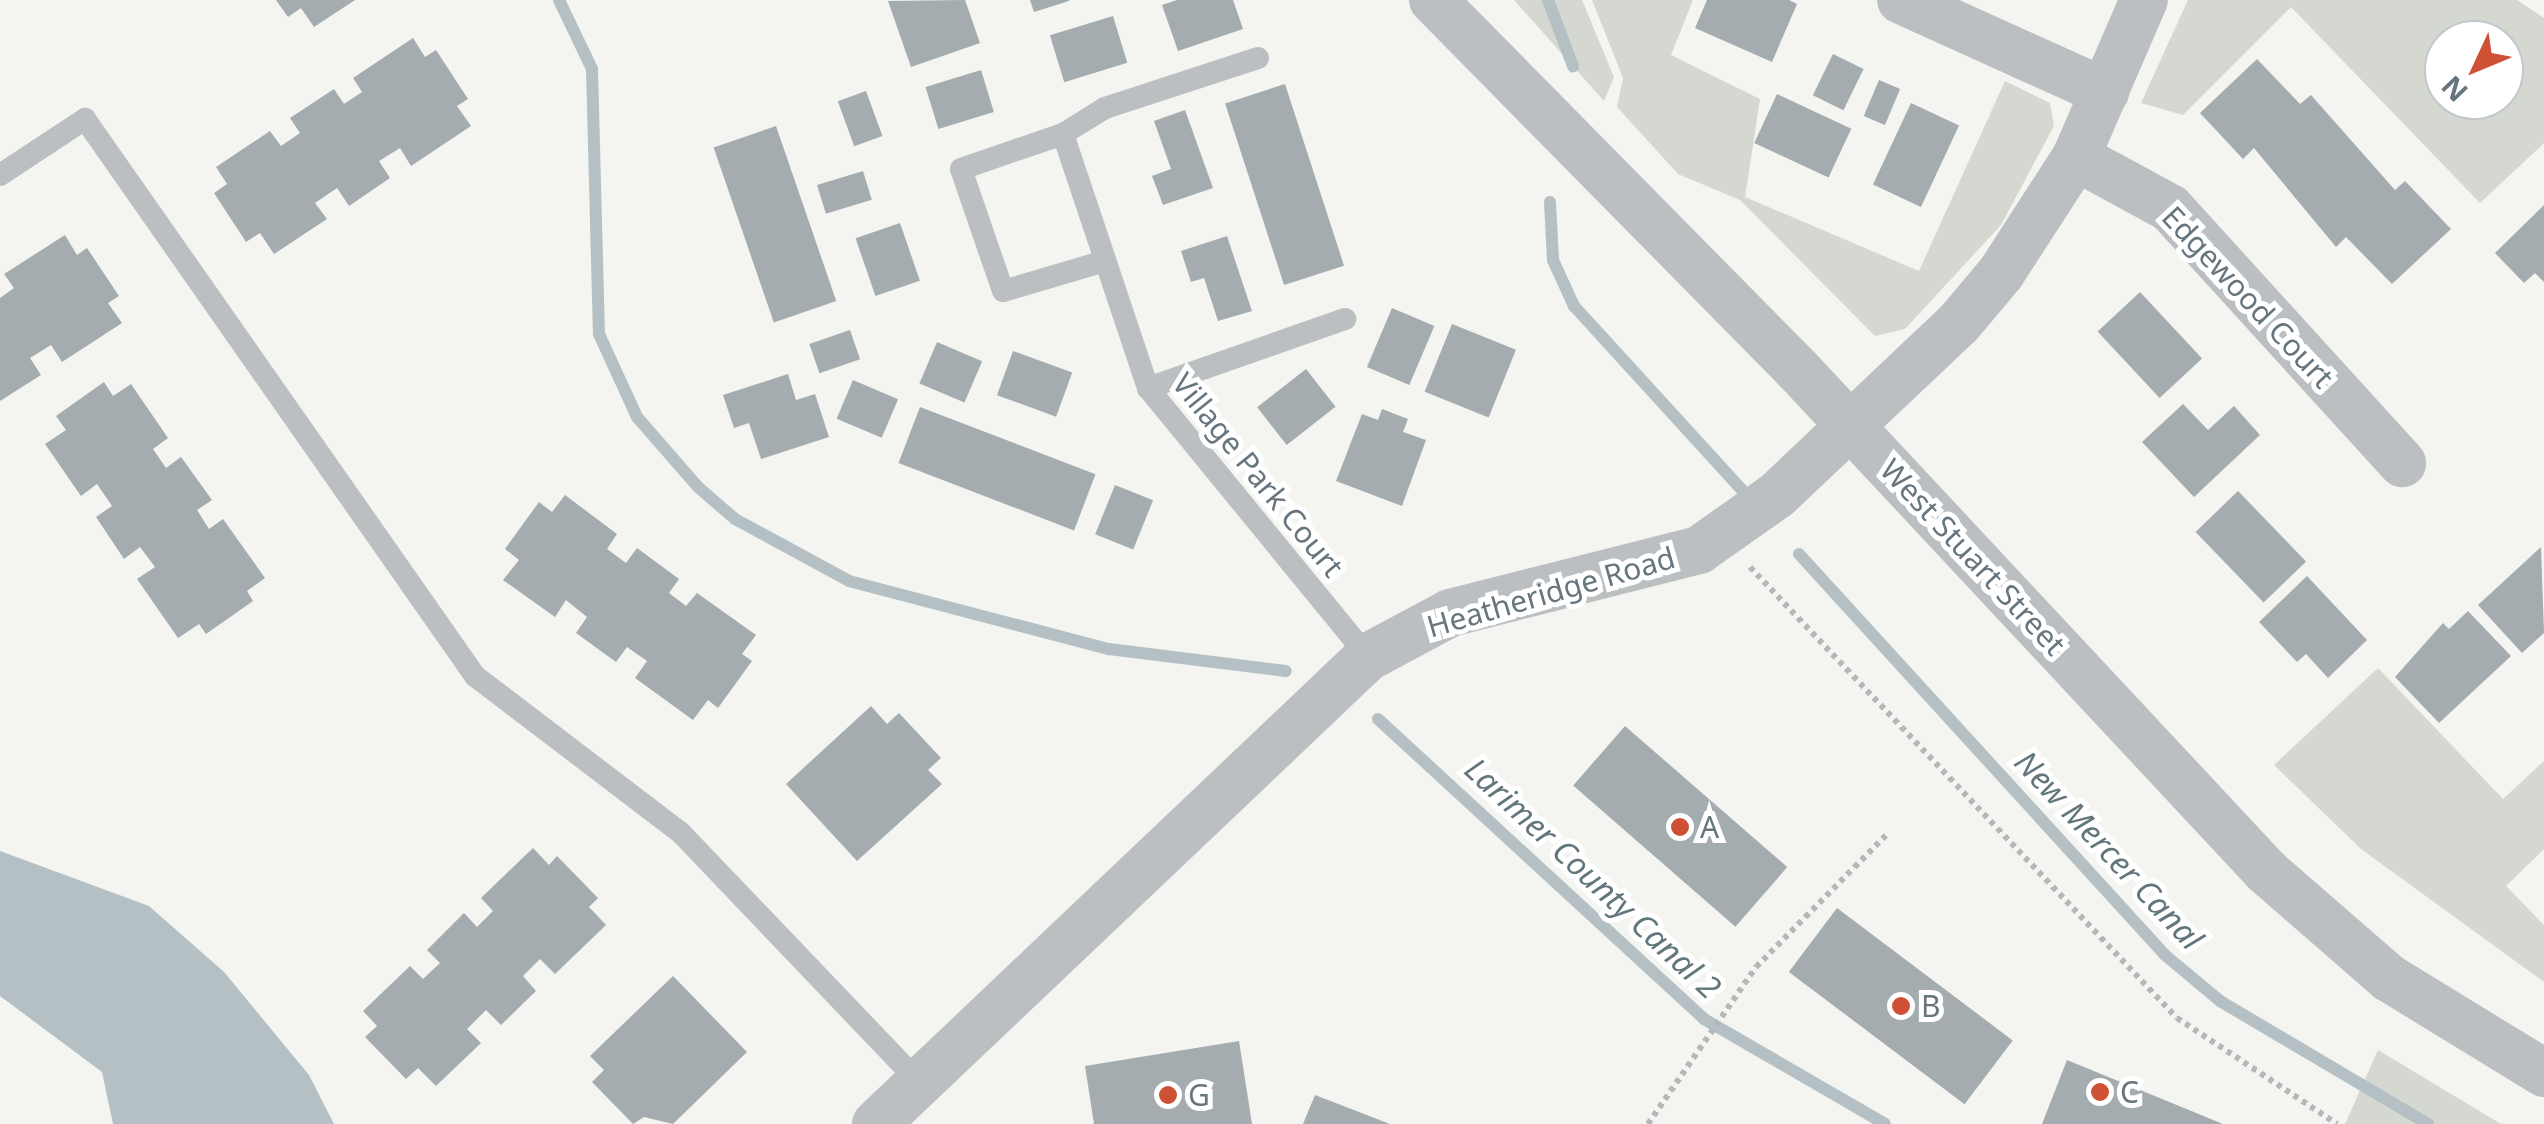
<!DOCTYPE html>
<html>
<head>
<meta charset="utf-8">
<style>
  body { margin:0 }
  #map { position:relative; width:2544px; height:1124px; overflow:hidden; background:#f4f4f0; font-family:"Noto Sans",sans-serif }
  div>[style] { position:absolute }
  .green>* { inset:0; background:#d4d8d0 }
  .water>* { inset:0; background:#b4c0c3 }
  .stream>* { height:12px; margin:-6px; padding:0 6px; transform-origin:6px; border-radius:6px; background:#b4c0c3 }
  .building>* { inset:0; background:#a4acb0; transform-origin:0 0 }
  .path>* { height:6px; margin-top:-3px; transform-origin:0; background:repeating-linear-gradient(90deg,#b5b8ba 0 5px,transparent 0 10px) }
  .lane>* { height:22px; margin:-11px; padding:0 11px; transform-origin:11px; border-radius:11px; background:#bbbfc2 }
  .street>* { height:48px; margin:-24px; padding:0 24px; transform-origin:24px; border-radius:24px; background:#bbbfc2 }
  .dots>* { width:28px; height:28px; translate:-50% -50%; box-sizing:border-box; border:5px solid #fff; border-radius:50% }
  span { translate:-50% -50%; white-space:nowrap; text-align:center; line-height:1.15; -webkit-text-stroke:10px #fff; paint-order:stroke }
  .street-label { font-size:30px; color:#66757e }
  .poi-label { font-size:30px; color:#66757e }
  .left { translate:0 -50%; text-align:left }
  .water-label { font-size:32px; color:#62767b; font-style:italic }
  .north { position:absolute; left:2424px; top:20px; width:100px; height:100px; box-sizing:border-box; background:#fff; border:2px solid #c2c8cb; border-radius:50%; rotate:226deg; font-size:28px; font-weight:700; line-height:40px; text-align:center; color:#66757e }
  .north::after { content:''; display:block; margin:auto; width:35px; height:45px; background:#ce5136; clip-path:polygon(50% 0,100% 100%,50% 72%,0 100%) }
</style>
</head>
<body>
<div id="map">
  <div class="green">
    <div style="clip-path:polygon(1514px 0,1582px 0,1614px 77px,1604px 101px)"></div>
    <div style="clip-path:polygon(1592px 0,1693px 0,1671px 55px,1760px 99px,1745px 197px,1919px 271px,2005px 81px,2050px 103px,2054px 126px,2001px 225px,1905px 329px,1875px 336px,1740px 200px,1678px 174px,1617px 107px,1623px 78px)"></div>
    <div style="clip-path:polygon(evenodd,2188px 0,2517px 0,2544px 18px,2544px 143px,2480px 203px,2291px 7px,2183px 115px,2141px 103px,2188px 0,2444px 40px,2504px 40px,2504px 100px,2444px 100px,2444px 40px)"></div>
    <div style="clip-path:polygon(2378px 668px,2503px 799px,2544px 761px,2544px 849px,2506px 886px,2544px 925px,2544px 982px,2361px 849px,2274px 765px)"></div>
    <div style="clip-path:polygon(2378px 1050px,2501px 1124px,2345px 1124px)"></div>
  </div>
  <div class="water">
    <div style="clip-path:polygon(0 851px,149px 906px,224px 972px,309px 1075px,334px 1124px,113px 1124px,102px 1072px,0 996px)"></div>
  </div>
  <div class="stream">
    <div style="left:559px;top:0;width:76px;rotate:64.4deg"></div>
    <div style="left:592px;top:69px;width:265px;rotate:88.5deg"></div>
    <div style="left:599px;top:334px;width:91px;rotate:65.4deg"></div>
    <div style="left:637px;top:417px;width:93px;rotate:48.9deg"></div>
    <div style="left:698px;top:487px;width:49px;rotate:40.9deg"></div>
    <div style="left:735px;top:519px;width:130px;rotate:28.5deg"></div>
    <div style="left:849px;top:581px;width:269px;rotate:14.7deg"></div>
    <div style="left:1109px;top:649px;width:178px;rotate:7.1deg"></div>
    <div style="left:1548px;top:0;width:71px;rotate:69.3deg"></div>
    <div style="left:1550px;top:202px;width:58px;rotate:87deg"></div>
    <div style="left:1553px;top:260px;width:51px;rotate:65.5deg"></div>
    <div style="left:1574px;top:306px;width:267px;rotate:47.6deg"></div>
    <div style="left:1799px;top:554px;width:543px;rotate:47.61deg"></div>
    <div style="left:2165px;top:955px;width:72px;rotate:39.9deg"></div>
    <div style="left:2220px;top:1001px;width:242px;rotate:30.6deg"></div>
    <div style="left:1378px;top:719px;width:443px;rotate:42.6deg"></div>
    <div style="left:1704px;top:1019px;width:209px;rotate:30.1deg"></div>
  </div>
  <div class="building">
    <div style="clip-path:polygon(276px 0,355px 0,314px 27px,301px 8px,288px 17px)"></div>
    <div style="clip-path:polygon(965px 0,980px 43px,911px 67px,888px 1px)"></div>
    <div style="clip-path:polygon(1030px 0,1069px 0,1069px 1px,1034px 12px)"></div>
    <div style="clip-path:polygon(1177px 0,1233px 0,1243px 29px,1178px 51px,1162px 5px)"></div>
    <div style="clip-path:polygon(1707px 0,1789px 0,1797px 4px,1772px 62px,1695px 28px)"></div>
    <div style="left:1113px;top:16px;width:49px;height:66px;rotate:73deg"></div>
    <div style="clip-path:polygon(413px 38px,425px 57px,436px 50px,468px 99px,457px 106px,471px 126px,411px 166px,400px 148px,379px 161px,390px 178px,349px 206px,337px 188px,315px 203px,327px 219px,274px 254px,260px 233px,246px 242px,214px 193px,227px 184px,216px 167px,270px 131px,281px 146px,300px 133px,290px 118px,334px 89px,344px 104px,362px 92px,353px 78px)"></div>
    <div style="left:1833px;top:54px;width:34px;height:46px;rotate:26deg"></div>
    <div style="clip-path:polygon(2257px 59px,2300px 104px,2311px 95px,2395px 190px,2405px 181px,2451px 229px,2392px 284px,2346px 237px,2336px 247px,2254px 148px,2243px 159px,2200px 113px)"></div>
    <div style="left:981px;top:70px;width:44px;height:58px;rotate:73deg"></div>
    <div style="left:1879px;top:80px;width:23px;height:39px;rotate:23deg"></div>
    <div style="left:1285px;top:84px;width:191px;height:63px;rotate:72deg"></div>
    <div style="left:866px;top:91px;width:48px;height:30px;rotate:70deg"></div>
    <div style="left:1777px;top:94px;width:82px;height:54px;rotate:25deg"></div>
    <div style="left:1911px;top:103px;width:53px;height:90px;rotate:25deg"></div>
    <div style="clip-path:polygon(1185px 110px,1213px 188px,1163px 205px,1152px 176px,1171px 169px,1154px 121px)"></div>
    <div style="left:776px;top:126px;width:185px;height:66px;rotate:71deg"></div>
    <div style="left:863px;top:171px;width:30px;height:48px;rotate:73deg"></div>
    <div style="clip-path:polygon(2544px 205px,2544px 282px,2535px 273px,2524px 283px,2495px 253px)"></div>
    <div style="left:900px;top:223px;width:61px;height:47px;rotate:71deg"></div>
    <div style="clip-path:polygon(65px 235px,77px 255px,87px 248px,119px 296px,108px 303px,122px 323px,62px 362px,51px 345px,30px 358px,41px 375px,0 401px,0 298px,14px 288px,4px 274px)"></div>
    <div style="clip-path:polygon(1227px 236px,1252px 311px,1218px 321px,1204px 278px,1191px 282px,1181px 251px)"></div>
    <div style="left:2140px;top:292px;width:91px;height:58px;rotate:47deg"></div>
    <div style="left:1392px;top:308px;width:46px;height:64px;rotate:23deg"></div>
    <div style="left:1452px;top:324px;width:69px;height:73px;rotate:22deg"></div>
    <div style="left:850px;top:330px;width:31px;height:43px;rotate:71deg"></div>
    <div style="left:937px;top:342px;width:49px;height:45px;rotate:23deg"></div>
    <div style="left:1013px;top:351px;width:63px;height:47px;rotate:20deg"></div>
    <div style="left:1306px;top:369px;width:48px;height:62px;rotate:52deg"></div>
    <div style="clip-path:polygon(788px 374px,796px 400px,815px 394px,829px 437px,761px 459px,749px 423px,734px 428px,723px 395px)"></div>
    <div style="left:853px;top:380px;width:49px;height:42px;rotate:23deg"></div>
    <div style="clip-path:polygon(104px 382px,113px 396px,131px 384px,168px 438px,153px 449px,166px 468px,181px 457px,212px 500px,197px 510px,209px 529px,223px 519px,265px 578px,247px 591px,253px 601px,206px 634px,199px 624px,178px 638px,137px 579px,155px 567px,140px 547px,124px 559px,96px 517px,112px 506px,97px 484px,81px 496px,45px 444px,66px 430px,56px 416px)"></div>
    <div style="clip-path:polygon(2183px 404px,2208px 430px,2234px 406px,2260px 435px,2194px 497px,2142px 442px)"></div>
    <div style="left:920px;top:407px;width:188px;height:60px;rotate:21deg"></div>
    <div style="clip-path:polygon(1382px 409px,1408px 419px,1403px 432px,1426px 440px,1402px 506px,1336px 481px,1362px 414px,1378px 420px)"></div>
    <div style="left:1115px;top:485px;width:41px;height:53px;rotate:22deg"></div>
    <div style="left:2238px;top:491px;width:98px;height:59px;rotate:46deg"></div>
    <div style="clip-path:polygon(565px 495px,617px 534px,607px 549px,626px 563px,637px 548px,679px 579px,669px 593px,686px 606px,697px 593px,756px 635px,742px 654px,752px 661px,718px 708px,708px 700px,693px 720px,635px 678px,647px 661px,627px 647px,616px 662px,576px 633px,587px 617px,566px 600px,555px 617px,503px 580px,519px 560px,505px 549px,539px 502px,552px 512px)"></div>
    <div style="clip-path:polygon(2541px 547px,2544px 633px,2522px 653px,2478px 605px)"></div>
    <div style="clip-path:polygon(2307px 576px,2367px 640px,2328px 678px,2306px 654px,2297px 662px,2259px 622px)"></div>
    <div style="clip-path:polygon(2468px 611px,2511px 656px,2439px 723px,2395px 677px,2443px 623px,2449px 629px)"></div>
    <div style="clip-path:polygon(871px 706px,887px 724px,899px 713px,941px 758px,928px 770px,942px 784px,857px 861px,786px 784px)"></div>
    <div style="left:1625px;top:726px;width:215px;height:79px;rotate:41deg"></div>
    <div style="clip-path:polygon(533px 848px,549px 865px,557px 856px,598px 898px,589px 907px,606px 925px,555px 974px,540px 959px,523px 976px,536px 991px,501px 1025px,486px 1010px,467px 1029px,481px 1043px,436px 1086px,418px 1068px,406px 1079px,365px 1037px,377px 1026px,363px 1011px,410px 966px,423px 979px,440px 963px,427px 950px,464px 913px,477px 927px,493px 911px,481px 898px)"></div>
    <div style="left:1837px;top:908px;width:220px;height:80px;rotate:37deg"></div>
    <div style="clip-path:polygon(673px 976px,747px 1052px,673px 1124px,644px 1117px,633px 1124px,592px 1082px,604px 1070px,590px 1056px)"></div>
    <div style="clip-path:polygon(1239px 1041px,1252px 1124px,1094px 1124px,1085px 1066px)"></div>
    <div style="clip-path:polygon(2067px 1060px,2223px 1124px,2042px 1124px)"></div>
    <div style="clip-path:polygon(1315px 1095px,1390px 1124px,1303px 1124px)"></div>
  </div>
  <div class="path">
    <div style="left:1750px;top:567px;width:621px;rotate:46.57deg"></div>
    <div style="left:2177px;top:1018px;width:192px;rotate:33.5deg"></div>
    <div style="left:1648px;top:1124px;width:191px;rotate:-55.5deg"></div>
    <div style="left:1756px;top:967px;width:187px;rotate:-45.4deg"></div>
  </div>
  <div class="lane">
    <div style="left:1063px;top:134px;width:49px;rotate:-31.8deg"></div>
    <div style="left:1105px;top:108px;width:161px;rotate:-18.1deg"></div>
    <div style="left:0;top:175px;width:102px;rotate:-33.4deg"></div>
    <div style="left:85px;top:119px;width:680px;rotate:55deg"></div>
    <div style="left:475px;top:676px;width:259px;rotate:37.3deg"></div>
    <div style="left:681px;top:833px;width:346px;rotate:46.3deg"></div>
    <div style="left:1105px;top:261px;width:106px;rotate:163.6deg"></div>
    <div style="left:1003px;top:291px;width:129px;rotate:-109deg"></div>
    <div style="left:961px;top:169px;width:108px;rotate:-18.9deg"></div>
    <div style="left:1063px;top:134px;width:268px;rotate:71.5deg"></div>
    <div style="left:1148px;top:388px;width:348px;rotate:50.7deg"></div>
    <div style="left:1148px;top:388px;width:209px;rotate:-19.3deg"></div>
  </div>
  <div class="street">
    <div style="left:1433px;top:0;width:521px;rotate:45.39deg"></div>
    <div style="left:1799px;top:371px;width:686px;rotate:46.95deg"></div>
    <div style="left:2267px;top:872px;width:162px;rotate:41deg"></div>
    <div style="left:2389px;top:978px;width:182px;rotate:31.5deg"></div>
    <div style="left:1901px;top:0;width:224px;rotate:24.3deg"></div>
    <div style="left:2076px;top:157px;width:107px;rotate:28.5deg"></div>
    <div style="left:2170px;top:208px;width:345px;rotate:47.7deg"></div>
    <div style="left:876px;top:1124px;width:678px;rotate:-43.51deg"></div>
    <div style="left:1368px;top:657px;width:93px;rotate:-28.2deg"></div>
    <div style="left:1450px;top:613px;width:257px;rotate:-14.2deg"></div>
    <div style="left:1699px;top:550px;width:95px;rotate:-35.2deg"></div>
    <div style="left:1777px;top:495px;width:250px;rotate:-43.4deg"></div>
    <div style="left:1959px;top:323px;width:65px;rotate:-50deg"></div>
    <div style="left:2001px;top:273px;width:138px;rotate:-57.1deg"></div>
    <div style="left:2076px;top:157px;width:171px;rotate:-66.6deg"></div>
  </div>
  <div class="dots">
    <div style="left:1680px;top:827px;background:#ce5136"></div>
    <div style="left:1901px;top:1006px;background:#ce5136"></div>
    <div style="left:2100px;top:1092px;background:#ce5136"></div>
    <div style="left:1168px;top:1095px;background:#ce5136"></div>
  </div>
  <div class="street-label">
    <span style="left:2248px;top:297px;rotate:47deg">Edgewood Court</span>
    <span style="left:1258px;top:475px;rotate:51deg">Village Park Court</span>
    <span style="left:1973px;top:557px;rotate:47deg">West Stuart Street</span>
    <span style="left:1551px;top:592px;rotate:-16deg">Heatheridge Road</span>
  </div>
  <div class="poi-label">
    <span class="left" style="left:1700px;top:827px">A</span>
    <span class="left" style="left:1921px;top:1006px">B</span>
    <span class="left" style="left:2120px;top:1092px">C</span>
    <span class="left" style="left:1188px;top:1095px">G</span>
  </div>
  <div class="water-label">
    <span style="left:2109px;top:850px;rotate:47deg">New Mercer Canal</span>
    <span style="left:1593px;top:878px;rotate:43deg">Larimer County Canal 2</span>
  </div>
  <div class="north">N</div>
</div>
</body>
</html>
